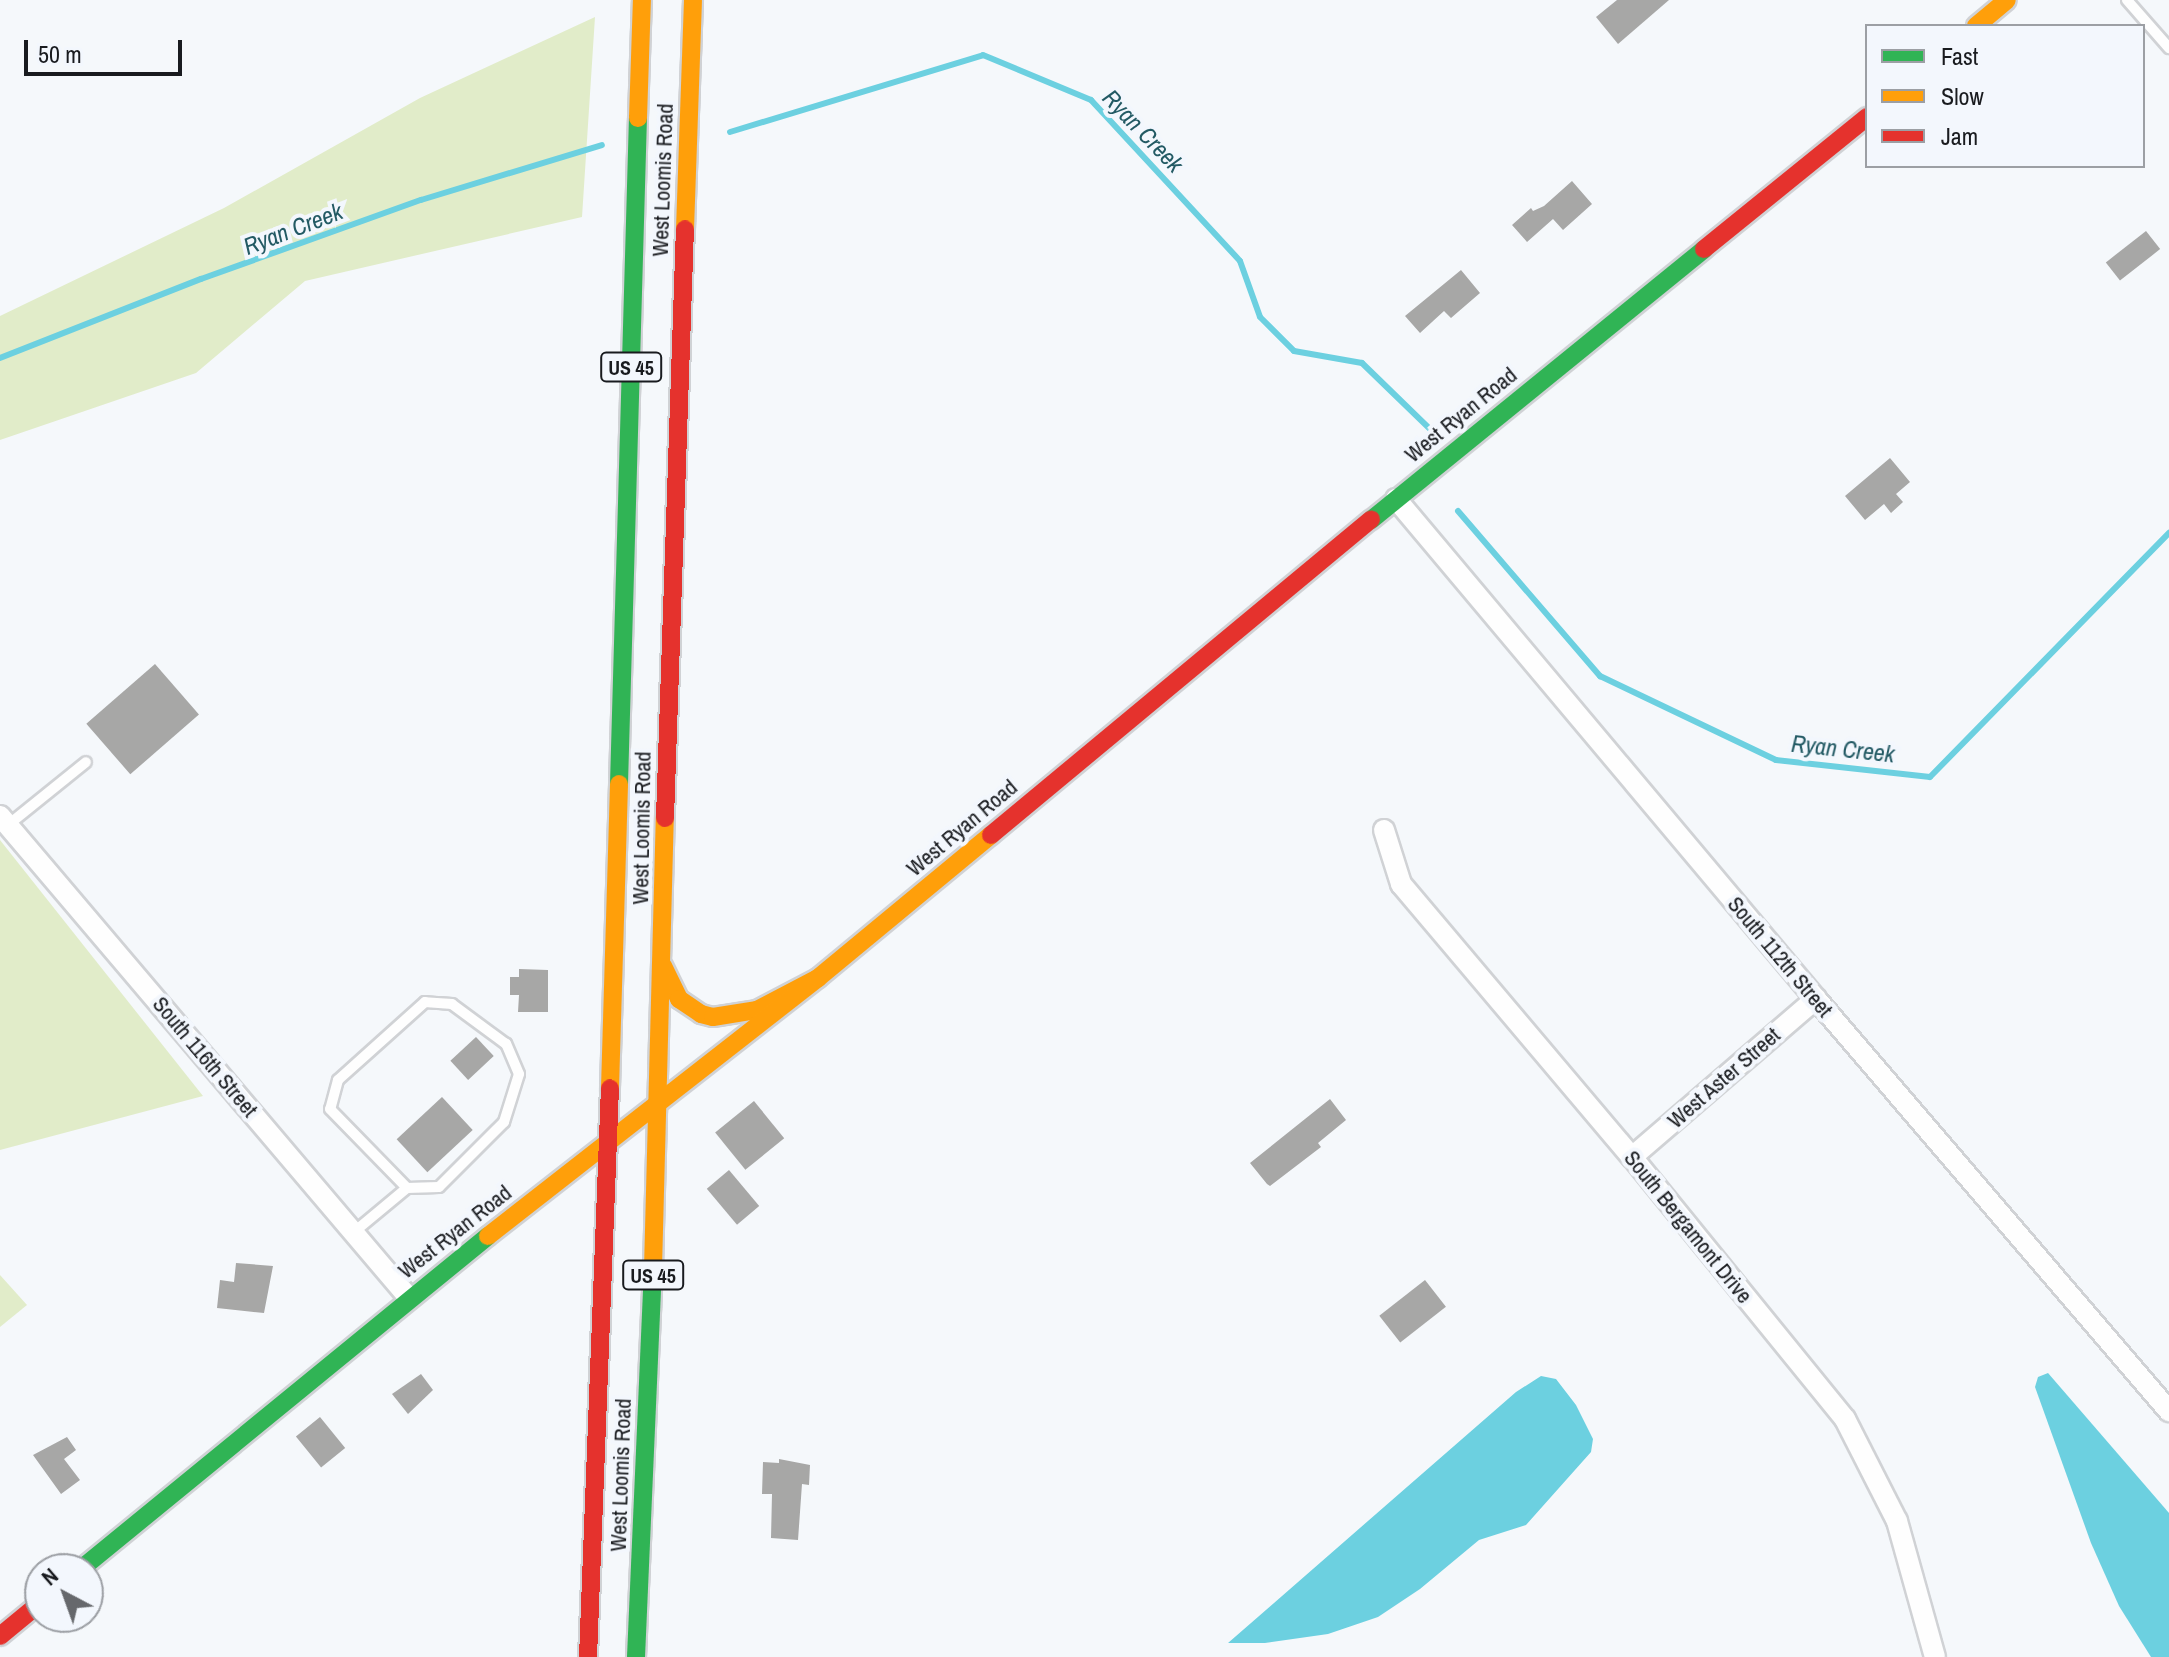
<!DOCTYPE html>
<html>
<head>
<meta charset="utf-8">
<style>
  body { margin:0 }
  #map { position:relative; width:2169px; height:1657px; overflow:hidden; background:#f5f8fb; font-family:"Archivo Narrow",sans-serif }
  div>[style] { position:absolute }
  .green>* { inset:0; background:#e1ecc9 }
  .water>* { inset:0; background:#6cd0e0 }
  .stream>* { height:6px; margin:-3px; padding:0 3px; transform-origin:3px; border-radius:3px; background:#6cd0e0 }
  .building>* { inset:0; background:#a7a7a6; transform-origin:0 0 }
  .roads { filter:drop-shadow(2px 0 #d0d2d5) drop-shadow(-2px 0 #d0d2d5) drop-shadow(0 2px #d0d2d5) drop-shadow(0 -2px #d0d2d5) }
  .lane>* { height:10px; margin:-5px; padding:0 5px; transform-origin:5px; border-radius:5px; background:#fefefe }
  .street>* { height:20px; margin:-10px; padding:0 10px; transform-origin:10px; border-radius:10px; background:#fefefe }
  .fast>* { height:18px; margin:-9px; padding:0 9px; transform-origin:9px; border-radius:9px; background:#30b455 }
  .slow>* { height:18px; margin:-9px; padding:0 9px; transform-origin:9px; border-radius:9px; background:#ff9f0a }
  .jam>* { height:18px; margin:-9px; padding:0 9px; transform-origin:9px; border-radius:9px; background:#e5322d }
  span { translate:-50% -50%; white-space:nowrap; text-align:center; line-height:1.15; -webkit-text-stroke:8px #f3f7fd; paint-order:stroke }
  .shield-label span { padding:2px 6px; background:#f3f7fd; border:2px solid; border-radius:6px; -webkit-text-stroke-width:0 }
  .shield-label { font-size:20px; color:#191b1f; font-weight:700 }
  .street-label { font-size:22px; color:#191b1f }
  .water-label { font-size:24px; color:#235a64; font-style:italic }
  .legend { position:absolute; left:1865px; top:24px; width:280px; height:144px; box-sizing:border-box; background:#f3f7fd; border:2px solid #9c9fa4; margin:0; padding:10px 14px; list-style:none; font-size:24px; color:#191b1f }
  .legend li { display:flex; align-items:center; gap:16px; height:40px }
  .legend b { width:40px; border:2px solid #9c9fa4 }
  .north { position:absolute; left:24px; top:1553px; width:80px; height:80px; box-sizing:border-box; background:#f3f7fd; border:2px solid #9c9fa4; border-radius:50%; rotate:319deg; font-size:22px; font-weight:700; line-height:32px; text-align:center; color:#191b1f }
  .north::after { content:''; display:block; margin:auto; width:28px; height:36px; background:#66686c; clip-path:polygon(50% 0,100% 100%,50% 72%,0 100%) }
  .scale { position:absolute; left:24px; top:40px; width:158px; height:36px; box-sizing:border-box; border:4px solid #191b1f; border-top:0; padding-left:10px; font-size:24px; line-height:28px; white-space:nowrap; color:#191b1f; -webkit-text-stroke:6px #f3f7fd; paint-order:stroke }
</style>
</head>
<body>
<div id="map">
  <div class="green">
    <div style="clip-path:polygon(595px 17px,582px 217px,305px 281px,196px 373px,0 440px,0 316px,224px 208px,420px 98px)"></div>
    <div style="clip-path:polygon(0 840px,203px 1096px,0 1150px)"></div>
    <div style="clip-path:polygon(0 1275px,27px 1305px,0 1327px)"></div>
  </div>
  <div class="water">
    <div style="clip-path:polygon(2048px 1373px,2169px 1513px,2169px 1657px,2151px 1657px,2119px 1606px,2091px 1543px,2035px 1387px,2038px 1377px)"></div>
    <div style="clip-path:polygon(1541px 1376px,1556px 1379px,1576px 1405px,1593px 1439px,1591px 1452px,1526px 1525px,1479px 1540px,1420px 1589px,1378px 1617px,1328px 1634px,1265px 1643px,1228px 1643px,1516px 1392px)"></div>
  </div>
  <div class="stream">
    <div style="left:730px;top:132px;width:264px;rotate:-16.9deg"></div>
    <div style="left:983px;top:55px;width:117px;rotate:22.6deg"></div>
    <div style="left:1091px;top:100px;width:219px;rotate:47.2deg"></div>
    <div style="left:1240px;top:261px;width:59px;rotate:70.3deg"></div>
    <div style="left:1260px;top:317px;width:48px;rotate:45deg"></div>
    <div style="left:1294px;top:351px;width:69px;rotate:10deg"></div>
    <div style="left:1362px;top:363px;width:100px;rotate:44.2deg"></div>
    <div style="left:0;top:358px;width:216px;rotate:-21.5deg"></div>
    <div style="left:201px;top:279px;width:234px;rotate:-19.8deg"></div>
    <div style="left:421px;top:200px;width:189px;rotate:-16.9deg"></div>
    <div style="left:1458px;top:511px;width:218px;rotate:49.3deg"></div>
    <div style="left:1600px;top:676px;width:195px;rotate:25.5deg"></div>
    <div style="left:1776px;top:760px;width:155px;rotate:6.3deg"></div>
    <div style="left:1930px;top:777px;width:342px;rotate:-45.6deg"></div>
  </div>
  <div class="building">
    <div style="clip-path:polygon(1617px 0,1669px 0,1618px 44px,1596px 17px)"></div>
    <div style="clip-path:polygon(1572px 181px,1592px 204px,1563px 230px,1553px 219px,1527px 242px,1512px 225px,1531px 208px,1533px 211px,1544px 206px)"></div>
    <div style="left:2146px;top:231px;width:23px;height:51px;rotate:52deg"></div>
    <div style="clip-path:polygon(1461px 270px,1480px 293px,1451px 318px,1444px 311px,1420px 333px,1405px 316px)"></div>
    <div style="clip-path:polygon(1890px 458px,1910px 482px,1896px 494px,1903px 502px,1891px 513px,1884px 504px,1865px 520px,1845px 496px)"></div>
    <div style="left:155px;top:664px;width:67px;height:91px;rotate:49deg"></div>
    <div style="clip-path:polygon(519px 969px,548px 970px,548px 1012px,518px 1012px,519px 995px,510px 995px,510px 977px,519px 977px)"></div>
    <div style="left:476px;top:1037px;width:26px;height:35px;rotate:47deg"></div>
    <div style="left:442px;top:1097px;width:45px;height:62px;rotate:47deg"></div>
    <div style="clip-path:polygon(1330px 1099px,1346px 1120px,1318px 1143px,1321px 1147px,1270px 1186px,1267px 1184px,1250px 1163px)"></div>
    <div style="left:754px;top:1101px;width:48px;height:50px;rotate:51deg"></div>
    <div style="left:729px;top:1170px;width:47px;height:29px;rotate:50deg"></div>
    <div style="clip-path:polygon(236px 1263px,273px 1266px,264px 1313px,217px 1308px,220px 1280px,234px 1282px)"></div>
    <div style="left:1425px;top:1280px;width:34px;height:58px;rotate:52deg"></div>
    <div style="clip-path:polygon(421px 1374px,433px 1390px,408px 1414px,392px 1394px)"></div>
    <div style="left:320px;top:1417px;width:40px;height:31px;rotate:51deg"></div>
    <div style="clip-path:polygon(67px 1437px,76px 1450px,64px 1459px,80px 1480px,61px 1494px,33px 1455px)"></div>
    <div style="clip-path:polygon(779px 1459px,810px 1465px,809px 1485px,802px 1484px,798px 1540px,771px 1538px,772px 1494px,762px 1494px,763px 1462px,779px 1463px)"></div>
  </div>
  <div class="roads">
    <div class="lane">
      <div style="left:2127px;top:0;width:64px;rotate:48.8deg"></div>
      <div style="left:8px;top:825px;width:100px;rotate:-38.9deg"></div>
      <div style="left:354px;top:1232px;width:69px;rotate:-39.7deg"></div>
      <div style="left:407px;top:1188px;width:32px;rotate:-2deg"></div>
      <div style="left:439px;top:1187px;width:92px;rotate:-45deg"></div>
      <div style="left:504px;top:1122px;width:50px;rotate:-72.6deg"></div>
      <div style="left:519px;top:1074px;width:33px;rotate:-113deg"></div>
      <div style="left:506px;top:1044px;width:67px;rotate:-143.5deg"></div>
      <div style="left:452px;top:1004px;width:27px;rotate:-176deg"></div>
      <div style="left:425px;top:1002px;width:117px;rotate:138.1deg"></div>
      <div style="left:338px;top:1080px;width:30px;rotate:105deg"></div>
      <div style="left:330px;top:1109px;width:110px;rotate:45.7deg"></div>
    </div>
    <div class="street">
      <div style="left:1396px;top:499px;width:653px;rotate:49.97deg"></div>
      <div style="left:1816px;top:999px;width:543px;rotate:49.41deg"></div>
      <div style="left:0;top:816px;width:632px;rotate:49.68deg"></div>
      <div style="left:1384px;top:830px;width:57px;rotate:72.5deg"></div>
      <div style="left:1401px;top:884px;width:358px;rotate:49.8deg"></div>
      <div style="left:1632px;top:1157px;width:338px;rotate:50.9deg"></div>
      <div style="left:1845px;top:1419px;width:114px;rotate:63deg"></div>
      <div style="left:1897px;top:1521px;width:141px;rotate:74.4deg"></div>
      <div style="left:1632px;top:1157px;width:243px;rotate:-40.7deg"></div>
    </div>
    <div class="fast">
      <div style="left:1371px;top:520px;width:429px;rotate:-39.1deg"></div>
      <div style="left:619px;top:784px;width:666px;rotate:-88.37deg"></div>
      <div style="left:81px;top:1569px;width:526px;rotate:-39.29deg"></div>
      <div style="left:636px;top:1657px;width:389px;rotate:-87.5deg"></div>
    </div>
    <div class="slow">
      <div style="left:1976px;top:26px;width:40px;rotate:-40deg"></div>
      <div style="left:638px;top:118px;width:118px;rotate:-88.1deg"></div>
      <div style="left:685px;top:229px;width:229px;rotate:-88deg"></div>
      <div style="left:663px;top:966px;width:37px;rotate:64deg"></div>
      <div style="left:679px;top:999px;width:27px;rotate:34deg"></div>
      <div style="left:701px;top:1014px;width:12px;rotate:14deg"></div>
      <div style="left:713px;top:1017px;width:45px;rotate:-9deg"></div>
      <div style="left:757px;top:1010px;width:69px;rotate:-27.7deg"></div>
      <div style="left:610px;top:1088px;width:304px;rotate:-88.3deg"></div>
      <div style="left:488px;top:1236px;width:419px;rotate:-38deg"></div>
      <div style="left:818px;top:978px;width:224px;rotate:-39.6deg"></div>
      <div style="left:653px;top:1268px;width:450px;rotate:-88.5deg"></div>
    </div>
    <div class="jam">
      <div style="left:1704px;top:249px;width:210px;rotate:-39deg"></div>
      <div style="left:665px;top:818px;width:589px;rotate:-88.06deg"></div>
      <div style="left:991px;top:835px;width:494px;rotate:-39.7deg"></div>
      <div style="left:0;top:1636px;width:52px;rotate:-39.5deg"></div>
      <div style="left:588px;top:1657px;width:569px;rotate:-87.79deg"></div>
    </div>
  </div>
  <div class="shield-label">
    <span style="left:631px;top:367px">US 45</span>
    <span style="left:653px;top:1275px">US 45</span>
  </div>
  <div class="street-label">
    <span style="left:663px;top:180px;rotate:-88deg">West Loomis Road</span>
    <span style="left:1461px;top:415px;rotate:-39deg">West Ryan Road</span>
    <span style="left:642px;top:828px;rotate:-89deg">West Loomis Road</span>
    <span style="left:962px;top:828px;rotate:-40deg">West Ryan Road</span>
    <span style="left:1780px;top:957px;rotate:50deg">South 112th Street</span>
    <span style="left:205px;top:1057px;rotate:50deg">South 116th Street</span>
    <span style="left:1724px;top:1078px;rotate:-41deg">West Aster Street</span>
    <span style="left:1688px;top:1227px;rotate:51deg">South Bergamont Drive</span>
    <span style="left:455px;top:1232px;rotate:-38deg">West Ryan Road</span>
    <span style="left:621px;top:1475px;rotate:-88deg">West Loomis Road</span>
  </div>
  <div class="water-label">
    <span style="left:1143px;top:131px;rotate:46deg">Ryan Creek</span>
    <span style="left:293px;top:229px;rotate:-21deg">Ryan Creek</span>
    <span style="left:1843px;top:749px;rotate:6deg">Ryan Creek</span>
  </div>
  <ul class="legend">
  <li><b style="height:10px;background:#30b455"></b>Fast</li>
  <li><b style="height:10px;background:#ff9f0a"></b>Slow</li>
  <li><b style="height:10px;background:#e5322d"></b>Jam</li>
  </ul>
  <div class="north">N</div>
  <div class="scale">50 m</div>
</div>
</body>
</html>
